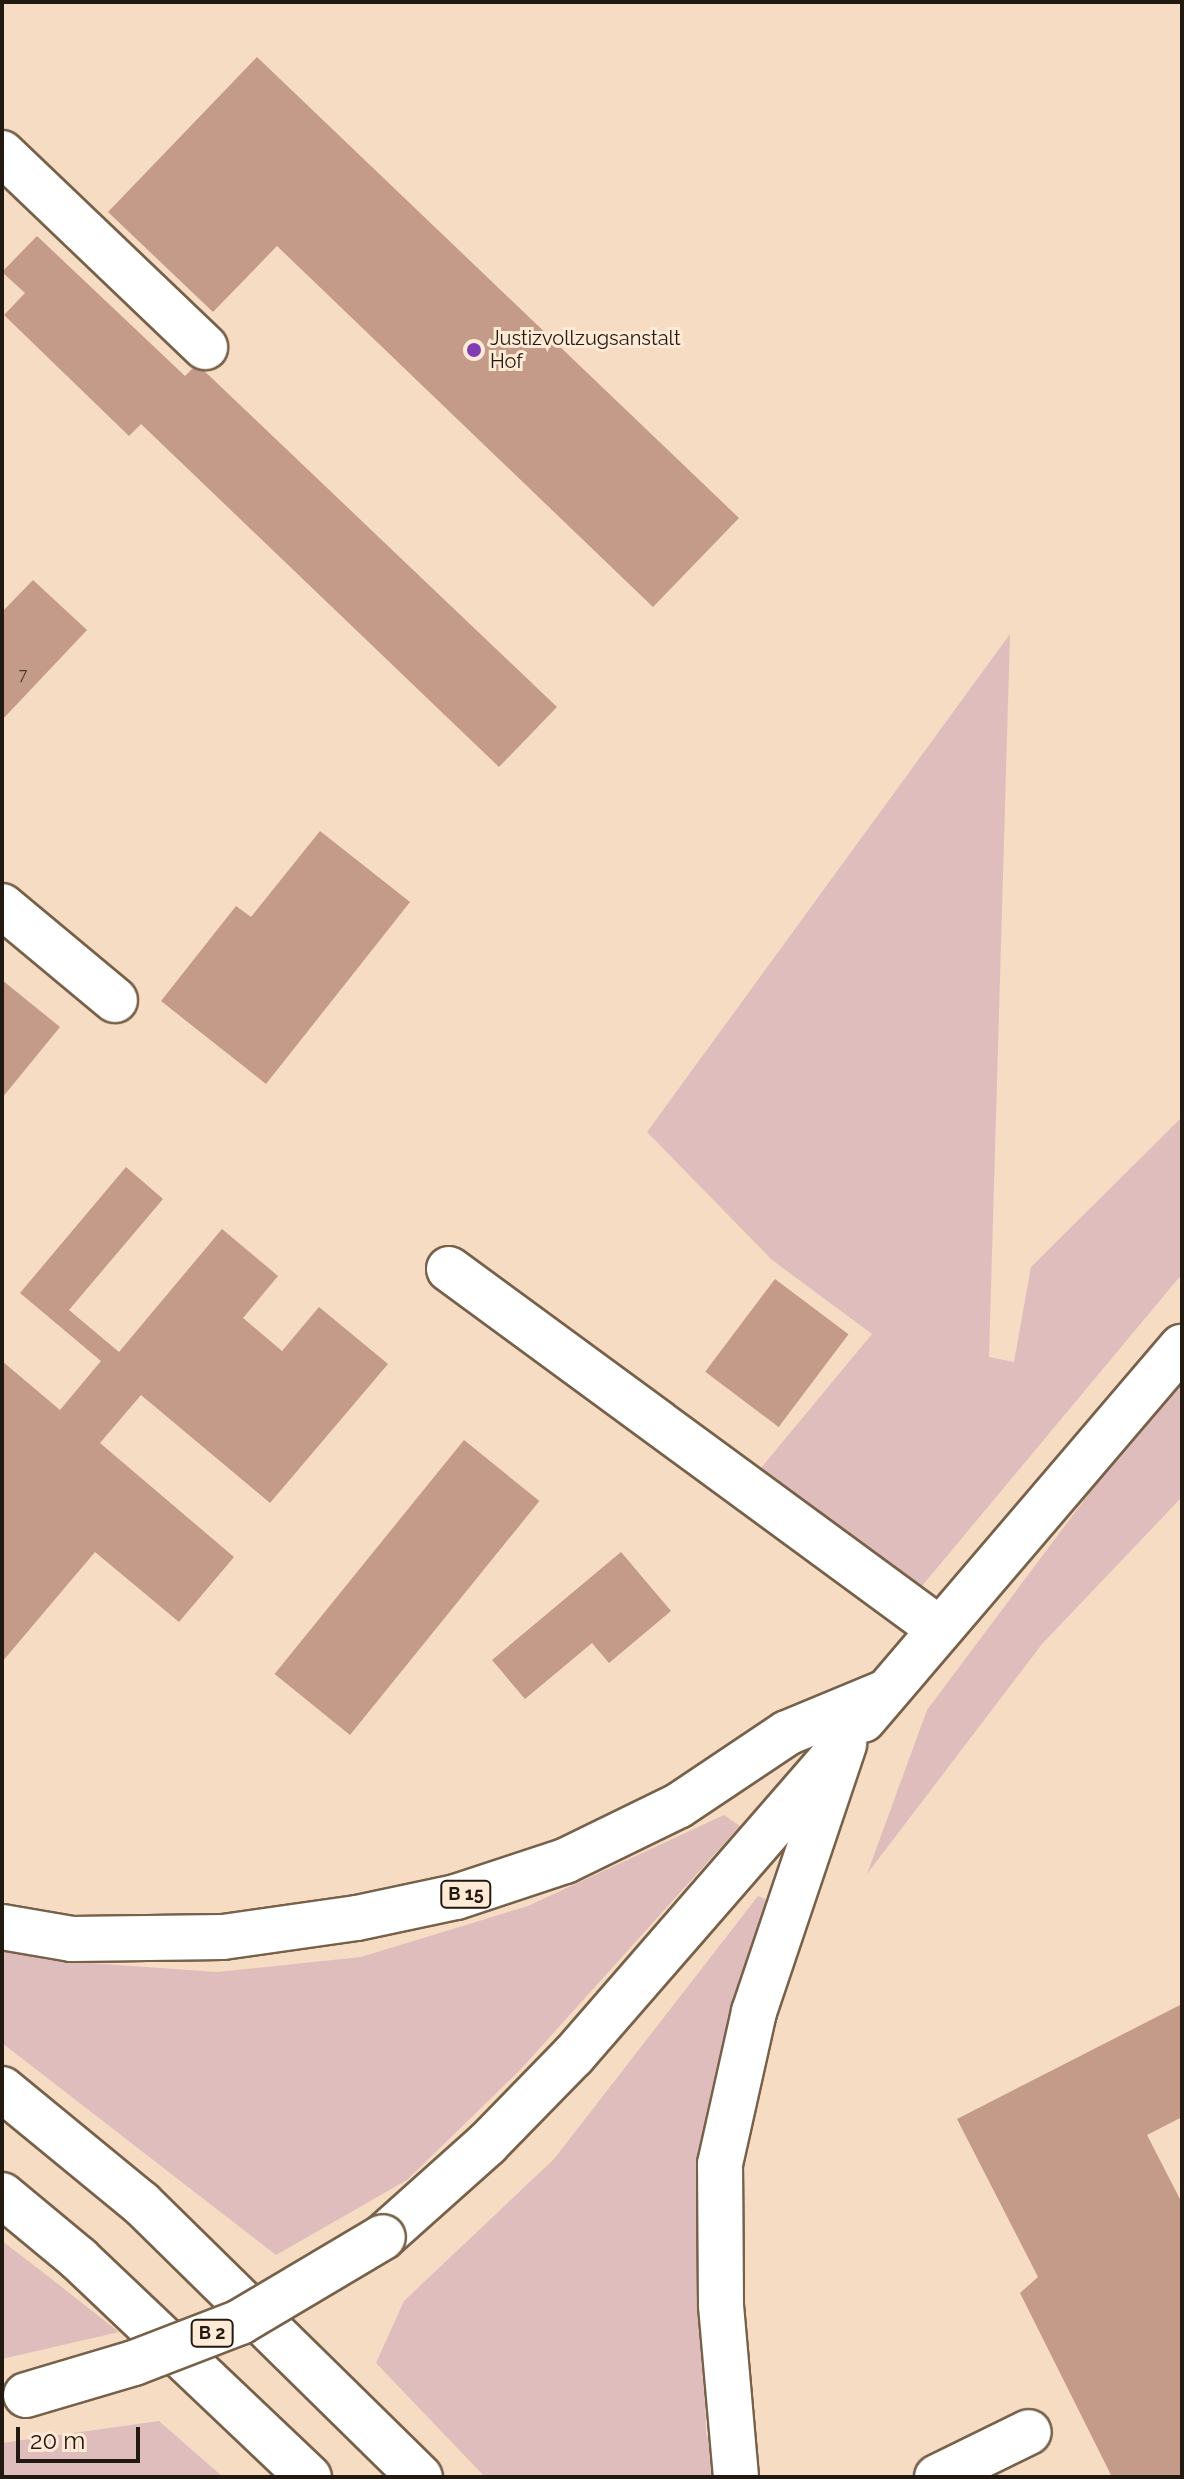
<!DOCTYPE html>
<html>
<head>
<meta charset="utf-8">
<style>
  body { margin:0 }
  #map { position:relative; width:1184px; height:2479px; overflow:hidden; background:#f6dcc2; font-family:Raleway,sans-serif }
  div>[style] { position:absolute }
  .green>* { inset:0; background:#dfbdbd }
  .building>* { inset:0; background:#c49a88; transform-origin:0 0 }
  .roads { filter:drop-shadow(2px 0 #77614a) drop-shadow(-2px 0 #77614a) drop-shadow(0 2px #77614a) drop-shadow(0 -2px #77614a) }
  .minor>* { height:44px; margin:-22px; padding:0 22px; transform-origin:22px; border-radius:22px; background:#fff }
  .major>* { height:44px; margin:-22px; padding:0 22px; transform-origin:22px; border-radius:22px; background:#fff }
  .highway>* { height:44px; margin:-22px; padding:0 22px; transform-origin:22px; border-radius:22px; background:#fff }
  .bridges { filter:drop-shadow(2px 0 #77614a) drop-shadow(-2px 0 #77614a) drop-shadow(0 2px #77614a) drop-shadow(0 -2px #77614a) }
  .highway-bridge>* { height:44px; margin:-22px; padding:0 22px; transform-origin:22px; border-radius:22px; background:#fff }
  .dots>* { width:22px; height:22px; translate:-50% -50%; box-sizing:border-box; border:4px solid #ffead6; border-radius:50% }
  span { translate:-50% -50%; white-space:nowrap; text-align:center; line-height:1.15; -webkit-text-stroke:6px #ffead6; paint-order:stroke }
  .number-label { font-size:16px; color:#4a392e }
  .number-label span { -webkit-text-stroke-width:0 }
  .shield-label span { padding:2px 6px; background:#ffead6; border:2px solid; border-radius:6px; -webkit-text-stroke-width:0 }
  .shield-label { font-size:18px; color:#221910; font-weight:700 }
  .poi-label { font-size:20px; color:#221910 }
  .left { translate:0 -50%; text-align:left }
  .frame { position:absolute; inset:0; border:4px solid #221910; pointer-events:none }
  .scale { position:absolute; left:16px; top:2427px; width:124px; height:36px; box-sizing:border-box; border:4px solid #221910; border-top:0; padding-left:10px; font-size:24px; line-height:28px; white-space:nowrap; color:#221910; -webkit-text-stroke:6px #ffead6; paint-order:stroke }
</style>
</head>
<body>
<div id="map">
  <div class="green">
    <div style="clip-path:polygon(1010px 634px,989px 1357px,1014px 1362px,1031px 1267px,1182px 1117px,1182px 1274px,917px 1592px,761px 1468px,872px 1334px,772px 1260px,647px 1132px)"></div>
    <div style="clip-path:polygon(1182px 1379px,1182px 1497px,1042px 1644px,867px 1874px,927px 1710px,1147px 1416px)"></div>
    <div style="clip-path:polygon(724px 1815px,740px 1826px,521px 2069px,407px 2180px,276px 2255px,2px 2043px,2px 1948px,47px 1960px,217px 1972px,361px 1957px,528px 1906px)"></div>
    <div style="clip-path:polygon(758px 1896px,774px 1903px,702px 2245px,706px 2431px,716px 2477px,485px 2477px,376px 2363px,404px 2301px,554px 2159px)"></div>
    <div style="clip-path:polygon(2px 2241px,40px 2270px,119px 2332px,2px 2359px)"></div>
    <div style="clip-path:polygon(159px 2421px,223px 2477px,2px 2477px,2px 2443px)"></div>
  </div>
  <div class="building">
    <div style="clip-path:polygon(257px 57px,739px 518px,653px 607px,277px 246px,213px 312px,108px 212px)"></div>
    <div style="clip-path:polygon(37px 236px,185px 376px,197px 364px,557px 707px,499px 767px,141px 424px,129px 436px,4px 315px,25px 293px,2px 272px)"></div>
    <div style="clip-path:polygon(33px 580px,87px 630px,2px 720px,2px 612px)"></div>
    <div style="clip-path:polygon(320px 831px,410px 902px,266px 1084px,161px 1001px,236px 906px,251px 917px)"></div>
    <div style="clip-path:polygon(2px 980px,60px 1027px,2px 1098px)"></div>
    <div style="clip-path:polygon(126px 1167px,163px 1199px,69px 1310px,119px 1352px,222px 1229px,278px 1276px,243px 1318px,282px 1351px,319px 1307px,388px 1364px,270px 1503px,141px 1395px,100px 1443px,234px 1557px,179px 1622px,95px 1552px,2px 1662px,2px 1361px,60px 1410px,101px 1361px,20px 1293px)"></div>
    <div style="left:775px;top:1279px;width:92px;height:116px;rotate:37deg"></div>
    <div style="left:464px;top:1440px;width:97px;height:301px;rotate:39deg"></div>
    <div style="clip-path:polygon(621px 1552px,671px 1611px,609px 1663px,592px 1643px,525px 1699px,492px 1660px)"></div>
    <div style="clip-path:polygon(1182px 2004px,1182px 2117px,1147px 2135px,1182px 2203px,1182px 2477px,1112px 2477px,1020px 2293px,1038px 2277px,957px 2119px)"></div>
  </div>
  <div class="roads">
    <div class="minor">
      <div style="left:2px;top:153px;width:281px;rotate:43.7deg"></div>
      <div style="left:2px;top:906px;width:147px;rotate:39.8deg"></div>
      <div style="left:449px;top:1269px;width:607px;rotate:36.28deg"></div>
      <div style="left:937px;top:2477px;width:102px;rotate:-26.1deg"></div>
    </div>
    <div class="major">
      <div style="left:863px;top:1720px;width:491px;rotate:-49.5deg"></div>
    </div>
    <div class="highway">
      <div style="left:2px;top:1927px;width:71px;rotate:9.7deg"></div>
      <div style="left:72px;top:1939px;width:151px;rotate:-0.8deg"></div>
      <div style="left:223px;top:1937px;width:135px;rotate:-8.1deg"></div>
      <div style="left:357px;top:1918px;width:101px;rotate:-12deg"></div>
      <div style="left:456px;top:1897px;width:115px;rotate:-18.3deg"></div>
      <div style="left:565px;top:1861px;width:126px;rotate:-26deg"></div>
      <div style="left:678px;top:1806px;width:131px;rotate:-33.8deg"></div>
      <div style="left:787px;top:1733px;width:107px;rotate:-22.5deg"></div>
      <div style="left:2px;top:2089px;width:180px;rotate:39.4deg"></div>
      <div style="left:141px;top:2203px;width:391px;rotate:44.5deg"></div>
      <div style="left:2px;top:2195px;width:100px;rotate:39.7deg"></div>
      <div style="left:79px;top:2259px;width:317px;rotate:43.5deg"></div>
      <div style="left:383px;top:2237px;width:140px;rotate:-41.8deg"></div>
      <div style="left:487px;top:2144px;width:123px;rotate:-45.7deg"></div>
      <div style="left:573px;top:2056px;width:399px;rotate:-49deg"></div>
      <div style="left:736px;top:2477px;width:173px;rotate:-95deg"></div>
      <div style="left:721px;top:2305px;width:141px;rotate:-90.4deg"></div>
      <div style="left:720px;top:2164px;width:156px;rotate:-77.4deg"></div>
      <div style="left:754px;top:2012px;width:283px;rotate:-71.4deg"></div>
    </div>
  </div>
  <div class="bridges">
    <div class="highway-bridge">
      <div style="left:26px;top:2395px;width:113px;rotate:-16.5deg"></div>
      <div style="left:134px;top:2363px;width:114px;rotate:-21.1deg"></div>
      <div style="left:240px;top:2322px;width:166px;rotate:-30.7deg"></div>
    </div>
  </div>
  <div class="dots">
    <div style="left:474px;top:350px;background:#7e3db2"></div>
  </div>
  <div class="number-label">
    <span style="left:23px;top:675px">7</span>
  </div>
  <div class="shield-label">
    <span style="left:466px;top:1894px">B 15</span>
    <span style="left:212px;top:2333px">B 2</span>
  </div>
  <div class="poi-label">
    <span class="left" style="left:490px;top:350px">Justizvollzugsanstalt<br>Hof</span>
  </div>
  <div class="frame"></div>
  <div class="scale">20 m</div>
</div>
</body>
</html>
